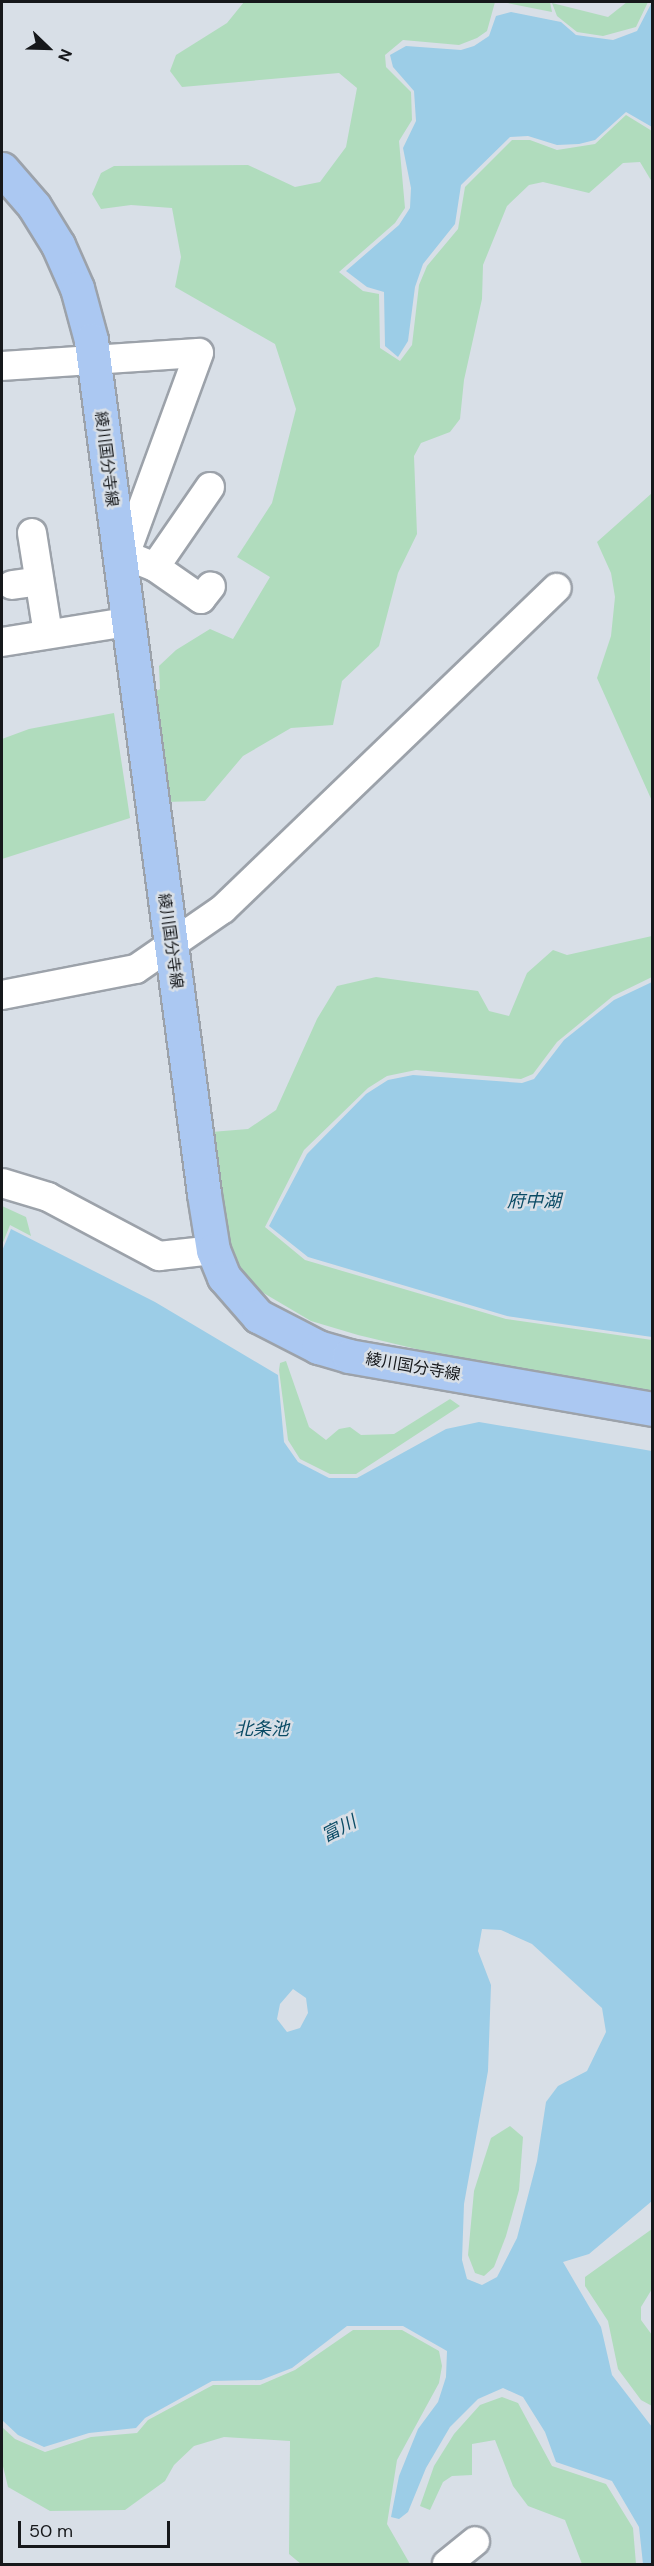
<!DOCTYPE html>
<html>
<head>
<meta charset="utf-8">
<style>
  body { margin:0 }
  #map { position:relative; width:654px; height:2566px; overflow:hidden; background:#d8dfe7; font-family:"DM Sans","Noto Sans JP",sans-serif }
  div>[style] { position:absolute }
  .green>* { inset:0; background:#b0dcbd }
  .water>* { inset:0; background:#9ccde7 }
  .roads { filter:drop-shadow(2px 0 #9ca2aa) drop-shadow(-2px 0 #9ca2aa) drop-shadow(0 2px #9ca2aa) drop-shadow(0 -2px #9ca2aa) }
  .minor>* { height:28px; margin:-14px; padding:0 14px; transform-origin:14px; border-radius:14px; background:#fff }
  .major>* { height:33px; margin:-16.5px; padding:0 16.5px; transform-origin:16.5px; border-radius:16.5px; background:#abc8f2 }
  span { translate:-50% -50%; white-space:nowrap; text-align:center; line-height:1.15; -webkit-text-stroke:5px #d8dfe7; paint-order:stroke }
  .street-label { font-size:16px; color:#16181b }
  .water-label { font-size:18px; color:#0a4b65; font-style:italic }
  .frame { position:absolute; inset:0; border:3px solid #16181b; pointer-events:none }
  .north { position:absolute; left:18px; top:18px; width:60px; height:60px; -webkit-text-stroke:4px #d8dfe7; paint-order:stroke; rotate:113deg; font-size:16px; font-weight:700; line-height:24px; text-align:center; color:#16181b }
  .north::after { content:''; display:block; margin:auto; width:21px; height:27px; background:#16181b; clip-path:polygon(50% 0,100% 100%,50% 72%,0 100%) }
  .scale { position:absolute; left:18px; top:2521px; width:152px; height:27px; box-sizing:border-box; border:3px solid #16181b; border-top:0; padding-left:8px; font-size:18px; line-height:21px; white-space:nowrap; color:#16181b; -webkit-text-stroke:4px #d8dfe7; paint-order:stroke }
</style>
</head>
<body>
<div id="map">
  <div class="green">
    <div style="clip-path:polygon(244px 2px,495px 2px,487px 31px,477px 38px,459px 45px,403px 40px,385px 55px,386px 67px,411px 92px,412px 120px,399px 141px,405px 208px,395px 223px,339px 272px,363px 291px,379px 294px,380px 348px,400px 361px,412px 345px,419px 285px,427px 266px,458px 229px,465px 187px,512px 140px,530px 140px,557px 150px,595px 144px,626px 115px,652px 131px,652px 182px,640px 162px,623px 163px,589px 193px,543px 182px,529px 185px,507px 206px,483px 265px,482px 299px,464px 380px,460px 419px,450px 432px,421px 443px,414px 456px,417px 534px,398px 573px,379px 646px,342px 681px,333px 725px,291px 728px,243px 756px,205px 801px,163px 802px,149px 695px,160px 689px,159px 666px,176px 650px,210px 629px,233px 639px,270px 577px,237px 557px,272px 503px,296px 409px,275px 344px,175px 287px,181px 257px,172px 208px,131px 205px,101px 209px,92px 194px,101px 173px,114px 166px,248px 165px,295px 187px,320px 182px,346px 147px,357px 88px,339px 73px,182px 87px,170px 71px,176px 55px,227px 23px)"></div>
    <div style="clip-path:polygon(502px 2px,550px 2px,552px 12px)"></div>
    <div style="clip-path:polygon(627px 2px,648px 2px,636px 27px,603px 36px,577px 32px,557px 16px,552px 3px,608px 17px)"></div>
    <div style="clip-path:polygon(652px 493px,650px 670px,652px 801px,597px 678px,611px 636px,615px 597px,611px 573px,597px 542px)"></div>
    <div style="clip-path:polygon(114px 713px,130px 818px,2px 859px,2px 739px,29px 729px)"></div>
    <div style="clip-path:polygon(652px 936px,652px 977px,613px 996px,557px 1042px,533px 1074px,521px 1079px,416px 1070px,387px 1076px,368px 1088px,304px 1150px,265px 1227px,305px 1260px,506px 1319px,652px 1340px,652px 1393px,437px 1354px,358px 1335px,311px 1321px,255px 1288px,235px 1263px,223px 1235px,211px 1132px,248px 1129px,276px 1110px,317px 1019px,337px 986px,376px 977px,478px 991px,489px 1011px,509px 1016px,527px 973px,553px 950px,567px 955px)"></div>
    <div style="clip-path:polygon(2px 1206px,26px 1217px,31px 1236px,10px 1225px,2px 1245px)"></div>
    <div style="clip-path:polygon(286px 1361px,309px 1427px,326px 1440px,339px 1429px,350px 1427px,361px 1435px,394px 1434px,450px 1399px,460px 1406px,356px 1474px,330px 1474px,300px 1459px,288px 1440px,279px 1370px,280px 1363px)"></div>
    <div style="clip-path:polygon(510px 2126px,523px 2137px,519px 2190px,506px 2236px,494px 2267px,484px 2276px,475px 2273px,468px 2255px,474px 2191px,491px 2138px)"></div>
    <div style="clip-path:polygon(652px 2229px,652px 2289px,641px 2307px,641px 2320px,652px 2335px,652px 2406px,641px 2400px,618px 2369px,608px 2321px,585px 2286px,585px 2277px)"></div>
    <div style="clip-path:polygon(353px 2330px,402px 2330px,439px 2351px,442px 2366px,439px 2383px,397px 2460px,387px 2524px,410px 2564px,301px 2564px,289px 2554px,290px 2441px,224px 2437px,194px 2446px,174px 2465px,165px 2481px,125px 2510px,50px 2511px,8px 2487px,2px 2462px,2px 2427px,15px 2439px,45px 2452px,91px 2437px,137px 2433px,148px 2420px,213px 2385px,260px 2385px,295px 2370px)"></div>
    <div style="clip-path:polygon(502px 2397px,518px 2403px,552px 2466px,606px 2484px,633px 2528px,636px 2564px,582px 2564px,565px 2520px,528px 2506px,513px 2486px,495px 2440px,472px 2444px,472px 2475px,452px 2476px,443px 2482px,430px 2510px,420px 2506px,434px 2466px,454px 2434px,480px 2405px)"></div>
  </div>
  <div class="water">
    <div style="clip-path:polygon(652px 2px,652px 127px,626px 112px,595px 140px,579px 144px,557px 145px,528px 136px,510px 137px,461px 185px,455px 224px,423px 264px,415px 287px,408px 341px,398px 357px,385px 346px,384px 292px,367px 287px,346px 271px,399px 225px,410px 208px,411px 188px,403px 148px,416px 121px,414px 91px,393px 67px,390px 55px,406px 46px,461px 50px,474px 46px,489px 36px,496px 16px,511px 12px,561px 22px,576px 35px,613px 40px,637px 31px)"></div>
    <div style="clip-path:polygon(652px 982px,652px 1337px,507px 1316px,308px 1257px,269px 1226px,307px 1154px,366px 1094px,388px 1080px,413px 1075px,522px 1083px,534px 1079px,564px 1040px,614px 1000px)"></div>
    <div style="clip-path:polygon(evenodd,11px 1229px,155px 1302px,278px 1375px,284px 1442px,298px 1462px,329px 1478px,357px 1478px,446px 1429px,479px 1422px,652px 1451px,652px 2201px,589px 2254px,563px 2262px,601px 2327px,612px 2375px,652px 2427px,652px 2564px,643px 2564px,639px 2527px,612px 2481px,556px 2462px,545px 2432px,523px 2397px,503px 2388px,478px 2399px,450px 2427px,426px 2468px,408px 2512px,399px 2519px,391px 2517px,399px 2476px,418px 2429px,438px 2402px,446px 2377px,447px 2351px,403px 2326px,347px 2326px,292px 2368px,261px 2380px,212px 2381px,145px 2418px,136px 2428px,89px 2433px,44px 2447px,18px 2435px,2px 2420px,2px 1251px,11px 1229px,482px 1929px,501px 1930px,532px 1944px,602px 2008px,606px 2032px,587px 2071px,558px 2086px,546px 2102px,537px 2161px,517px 2238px,497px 2277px,482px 2285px,467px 2279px,462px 2260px,464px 2204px,488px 2071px,491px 1985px,478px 1951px,482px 1929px,11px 1229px,293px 1989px,306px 1998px,308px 2013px,300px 2028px,287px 2032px,277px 2019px,280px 2004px,293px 1989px)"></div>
  </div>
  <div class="roads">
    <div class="minor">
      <div style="left:2px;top:366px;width:197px;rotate:-3.8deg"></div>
      <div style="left:199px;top:353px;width:215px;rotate:110.1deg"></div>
      <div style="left:32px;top:533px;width:102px;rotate:81deg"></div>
      <div style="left:118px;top:552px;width:40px;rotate:22deg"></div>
      <div style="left:155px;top:567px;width:56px;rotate:34.8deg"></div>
      <div style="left:201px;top:599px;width:16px;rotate:-52deg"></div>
      <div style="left:155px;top:567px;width:97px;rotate:-55.5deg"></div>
      <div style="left:12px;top:585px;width:27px;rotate:-8deg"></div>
      <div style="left:2px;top:642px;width:127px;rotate:-9.1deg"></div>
      <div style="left:2px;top:995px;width:136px;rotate:-11deg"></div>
      <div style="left:136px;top:969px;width:106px;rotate:-34.6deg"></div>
      <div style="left:223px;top:909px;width:463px;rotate:-43.9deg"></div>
      <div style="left:2px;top:1183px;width:48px;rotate:16.9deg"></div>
      <div style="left:48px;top:1197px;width:126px;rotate:28deg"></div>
      <div style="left:159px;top:1256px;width:54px;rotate:-6.3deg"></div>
      <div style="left:447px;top:2564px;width:36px;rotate:-39deg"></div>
    </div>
    <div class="major">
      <div style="left:2px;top:169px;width:49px;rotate:49.1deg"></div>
      <div style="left:34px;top:206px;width:46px;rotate:58.4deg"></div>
      <div style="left:58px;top:245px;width:47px;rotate:66.2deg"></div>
      <div style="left:77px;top:288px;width:54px;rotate:74.9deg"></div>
      <div style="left:91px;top:340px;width:861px;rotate:82.46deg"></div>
      <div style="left:204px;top:1194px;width:57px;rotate:80.9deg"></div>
      <div style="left:213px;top:1250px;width:29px;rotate:68deg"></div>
      <div style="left:224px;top:1277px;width:52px;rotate:48.9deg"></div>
      <div style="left:258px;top:1316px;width:68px;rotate:27.3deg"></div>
      <div style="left:318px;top:1347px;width:32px;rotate:16deg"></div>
      <div style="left:349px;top:1356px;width:308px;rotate:9.9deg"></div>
    </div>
  </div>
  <div class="street-label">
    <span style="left:106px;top:459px;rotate:83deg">綾川国分寺線</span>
    <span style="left:170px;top:941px;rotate:82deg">綾川国分寺線</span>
    <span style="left:413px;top:1367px;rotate:10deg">綾川国分寺線</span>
  </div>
  <div class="water-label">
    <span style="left:534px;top:1201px">府中湖</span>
    <span style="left:262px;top:1729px">北条池</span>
    <span style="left:339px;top:1829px;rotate:-27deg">富川</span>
  </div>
  <div class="frame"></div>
  <div class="north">N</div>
  <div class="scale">50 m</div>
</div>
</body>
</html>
